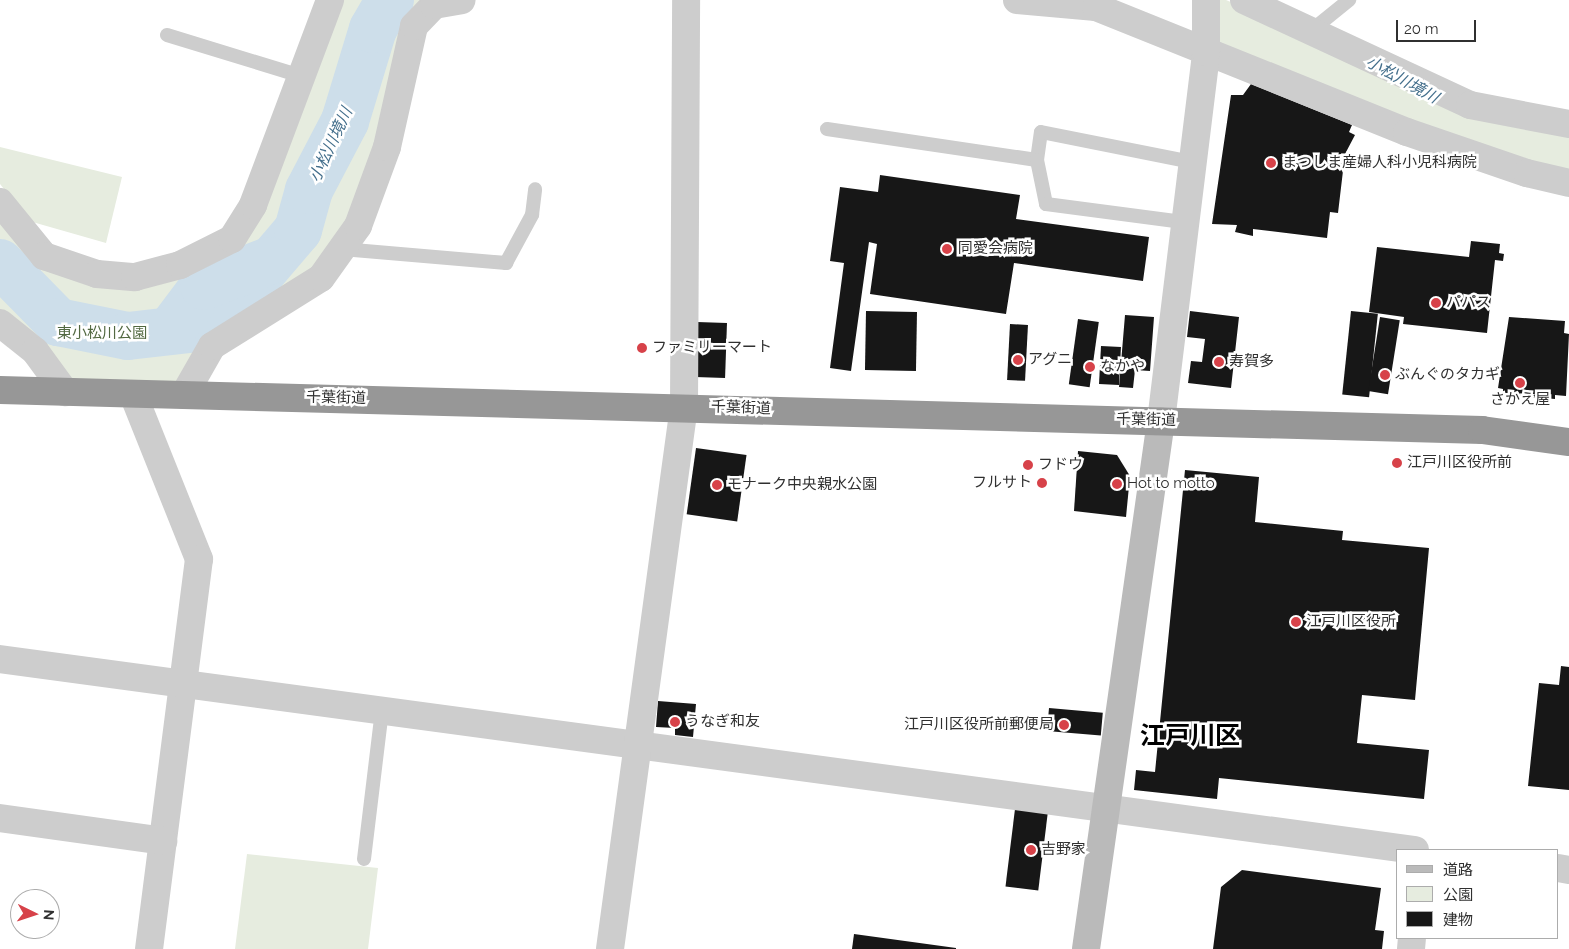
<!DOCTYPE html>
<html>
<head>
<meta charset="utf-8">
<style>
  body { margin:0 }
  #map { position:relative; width:1569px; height:949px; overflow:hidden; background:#fff; font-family:Raleway,"Noto Sans JP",sans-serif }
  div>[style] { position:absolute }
  .green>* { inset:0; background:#e6ecdf }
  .river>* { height:48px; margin:-24px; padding:0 24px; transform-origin:24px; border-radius:24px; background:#cddeea }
  .building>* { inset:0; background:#171717; transform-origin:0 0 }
  .lane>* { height:14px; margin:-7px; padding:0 7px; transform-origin:7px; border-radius:7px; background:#cdcdcd }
  .street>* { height:28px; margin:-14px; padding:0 14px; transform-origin:14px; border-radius:14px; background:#cdcdcd }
  .secondary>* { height:28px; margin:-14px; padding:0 14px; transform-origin:14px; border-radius:14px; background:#bababa }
  .highway>* { height:28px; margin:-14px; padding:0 14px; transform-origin:14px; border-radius:14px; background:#979797 }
  .dots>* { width:14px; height:14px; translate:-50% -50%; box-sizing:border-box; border:2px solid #fff; border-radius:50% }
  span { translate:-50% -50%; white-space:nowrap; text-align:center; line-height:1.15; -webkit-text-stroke:5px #fff; paint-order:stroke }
  .poi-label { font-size:15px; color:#303030 }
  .left { translate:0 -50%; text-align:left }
  .right { translate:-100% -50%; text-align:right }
  .park-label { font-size:15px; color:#526941 }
  .street-label { font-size:15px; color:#303030 }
  .water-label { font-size:16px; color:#446f8c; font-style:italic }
  .town-label { font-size:25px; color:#000; font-weight:700 }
  .legend { position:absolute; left:1396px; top:849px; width:162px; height:90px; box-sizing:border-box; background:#fff; border:1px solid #acacac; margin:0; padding:6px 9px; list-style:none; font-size:15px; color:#303030 }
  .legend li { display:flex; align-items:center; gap:10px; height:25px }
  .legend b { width:25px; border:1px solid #acacac }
  .north { position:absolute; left:10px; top:889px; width:50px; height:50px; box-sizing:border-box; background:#fff; border:1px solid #acacac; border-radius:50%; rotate:94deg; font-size:14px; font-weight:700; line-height:20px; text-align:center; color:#303030 }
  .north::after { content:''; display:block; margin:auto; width:18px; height:22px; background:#d74249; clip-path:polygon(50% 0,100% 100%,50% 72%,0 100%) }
  .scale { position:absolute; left:1396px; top:20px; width:80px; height:22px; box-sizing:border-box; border:2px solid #303030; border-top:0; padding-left:6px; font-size:15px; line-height:18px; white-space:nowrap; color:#303030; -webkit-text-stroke:4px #fff; paint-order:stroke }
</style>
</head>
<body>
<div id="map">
  <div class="green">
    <div style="clip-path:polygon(330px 0,462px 0,434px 5px,387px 147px,325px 273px,212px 346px,184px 395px,65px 392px,0 323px,0 202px,22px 230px,96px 274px,232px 239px)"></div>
    <div style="clip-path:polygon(1211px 0,1226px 0,1324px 42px,1569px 129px,1569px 178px,1212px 48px)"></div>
    <div style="clip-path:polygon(0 147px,122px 177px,106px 243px,29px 221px,0 184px)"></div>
    <div style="clip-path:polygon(247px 854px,378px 868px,368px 949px,235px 949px)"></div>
  </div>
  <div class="river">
    <div style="left:0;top:263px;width:83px;rotate:45.5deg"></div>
    <div style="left:58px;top:322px;width:71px;rotate:11.3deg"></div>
    <div style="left:128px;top:336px;width:89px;rotate:-6.5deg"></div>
    <div style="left:216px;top:326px;width:126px;rotate:-49.5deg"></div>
    <div style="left:298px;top:230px;width:41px;rotate:-74.6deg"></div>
    <div style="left:309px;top:190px;width:78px;rotate:-62.4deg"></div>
    <div style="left:345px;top:121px;width:96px;rotate:-73.1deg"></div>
    <div style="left:373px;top:29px;width:34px;rotate:-60deg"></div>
    <div style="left:171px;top:330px;width:55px;rotate:-53.1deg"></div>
    <div style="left:204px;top:286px;width:70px;rotate:-21deg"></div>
  </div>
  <div class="building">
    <div style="clip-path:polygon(1251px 84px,1352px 125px,1349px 132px,1355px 135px,1345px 154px,1338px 213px,1330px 212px,1327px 238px,1253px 229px,1253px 236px,1235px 232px,1237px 225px,1212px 224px,1231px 95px,1243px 95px)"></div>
    <div style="clip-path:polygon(880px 175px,1020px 195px,1016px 219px,1149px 237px,1143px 281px,1014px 263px,1006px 314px,870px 294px,877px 244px,869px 242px,851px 371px,830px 368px,844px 263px,830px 261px,840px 187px,878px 192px)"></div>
    <div style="clip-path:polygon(1471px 241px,1500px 244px,1499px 253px,1504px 254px,1503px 261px,1495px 260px,1487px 333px,1403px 324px,1404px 317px,1369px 312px,1377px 247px,1469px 257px)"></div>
    <div style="left:866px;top:311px;width:51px;height:59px;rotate:1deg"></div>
    <div style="clip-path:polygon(1190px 311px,1239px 317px,1231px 388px,1188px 383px,1191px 361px,1202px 362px,1205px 339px,1187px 337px)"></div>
    <div style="left:1351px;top:311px;width:27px;height:84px;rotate:6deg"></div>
    <div style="clip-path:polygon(1125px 315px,1154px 317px,1150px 371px,1135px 370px,1133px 388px,1119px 387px)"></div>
    <div style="left:1380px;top:317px;width:20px;height:75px;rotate:9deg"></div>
    <div style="clip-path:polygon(1509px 317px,1565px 321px,1564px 333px,1569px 334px,1566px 396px,1555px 395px,1555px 399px,1503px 395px,1503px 389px,1498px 388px)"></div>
    <div style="left:1078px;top:319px;width:21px;height:66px;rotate:8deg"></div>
    <div style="left:697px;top:322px;width:30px;height:55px;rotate:2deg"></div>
    <div style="left:1010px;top:324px;width:18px;height:56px;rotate:3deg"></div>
    <div style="left:1101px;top:346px;width:20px;height:38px;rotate:3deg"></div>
    <div style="left:696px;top:448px;width:51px;height:67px;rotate:8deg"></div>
    <div style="clip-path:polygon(1078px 451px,1117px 455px,1130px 476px,1126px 517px,1074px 511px)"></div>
    <div style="clip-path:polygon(1185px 470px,1259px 477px,1255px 522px,1343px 531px,1342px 540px,1429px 548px,1415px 700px,1362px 695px,1357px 743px,1429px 750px,1424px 799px,1219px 778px,1217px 799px,1134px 790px,1136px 770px,1155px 772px)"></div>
    <div style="clip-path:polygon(1561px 666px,1569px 667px,1569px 790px,1528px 786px,1539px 683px,1559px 685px)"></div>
    <div style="clip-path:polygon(658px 701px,696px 704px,693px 737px,675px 735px,675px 728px,656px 727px)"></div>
    <div style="left:1049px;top:708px;width:54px;height:23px;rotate:5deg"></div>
    <div style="left:1015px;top:809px;width:33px;height:78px;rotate:7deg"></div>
    <div style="clip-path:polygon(1242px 870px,1381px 888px,1375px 930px,1384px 931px,1382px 949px,1213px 949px,1221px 887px)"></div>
    <div style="clip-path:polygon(854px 934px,956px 948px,956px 949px,852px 949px)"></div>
  </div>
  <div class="lane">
    <div style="left:1312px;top:30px;width:48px;rotate:-39deg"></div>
    <div style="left:167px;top:35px;width:140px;rotate:17deg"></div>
    <div style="left:827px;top:129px;width:212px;rotate:8.4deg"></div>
    <div style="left:1037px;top:160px;width:28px;rotate:-82deg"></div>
    <div style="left:1041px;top:132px;width:153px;rotate:11.3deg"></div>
    <div style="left:1037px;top:160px;width:45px;rotate:78.4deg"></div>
    <div style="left:1046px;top:204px;width:138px;rotate:7.5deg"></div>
    <div style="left:342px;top:249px;width:165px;rotate:4.9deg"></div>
    <div style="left:506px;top:263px;width:55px;rotate:-61.6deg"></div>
    <div style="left:532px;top:215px;width:26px;rotate:-83deg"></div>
    <div style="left:364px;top:859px;width:149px;rotate:-83.1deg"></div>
  </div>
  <div class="street">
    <div style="left:1017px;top:0;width:79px;rotate:5.1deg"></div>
    <div style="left:1096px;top:7px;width:335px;rotate:21.9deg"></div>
    <div style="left:1407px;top:132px;width:127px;rotate:18.9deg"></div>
    <div style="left:1527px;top:173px;width:43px;rotate:13.4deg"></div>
    <div style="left:1244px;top:0;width:249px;rotate:24.9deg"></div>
    <div style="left:1470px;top:105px;width:101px;rotate:10.9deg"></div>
    <div style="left:0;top:202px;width:70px;rotate:50.8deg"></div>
    <div style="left:44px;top:256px;width:56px;rotate:18.8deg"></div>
    <div style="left:97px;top:274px;width:38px;rotate:5deg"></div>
    <div style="left:135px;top:277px;width:47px;rotate:-14.9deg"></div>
    <div style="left:180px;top:265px;width:58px;rotate:-26.6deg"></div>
    <div style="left:232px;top:239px;width:40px;rotate:-58deg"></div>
    <div style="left:253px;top:205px;width:219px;rotate:-69.4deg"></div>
    <div style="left:0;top:323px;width:45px;rotate:38.7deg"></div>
    <div style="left:35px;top:351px;width:51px;rotate:53.8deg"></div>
    <div style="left:133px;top:394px;width:178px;rotate:68.2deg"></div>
    <div style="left:199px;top:559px;width:393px;rotate:97.3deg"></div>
    <div style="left:184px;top:395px;width:56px;rotate:-60.3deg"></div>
    <div style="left:212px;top:346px;width:128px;rotate:-32deg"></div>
    <div style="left:321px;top:278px;width:64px;rotate:-54.6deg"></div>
    <div style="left:358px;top:226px;width:84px;rotate:-69.8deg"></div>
    <div style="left:387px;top:147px;width:124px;rotate:-77.4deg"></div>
    <div style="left:414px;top:26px;width:29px;rotate:-46deg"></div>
    <div style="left:434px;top:5px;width:28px;rotate:-10deg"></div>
    <div style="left:1161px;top:421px;width:372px;rotate:-83deg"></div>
    <div style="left:1206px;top:52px;width:52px;rotate:-90deg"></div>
    <div style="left:0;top:659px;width:1428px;rotate:7.69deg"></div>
    <div style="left:0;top:818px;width:165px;rotate:8deg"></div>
    <div style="left:1558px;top:868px;width:11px;rotate:10deg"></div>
    <div style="left:610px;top:949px;width:548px;rotate:-82.24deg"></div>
    <div style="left:684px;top:406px;width:406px;rotate:-89.7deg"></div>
    <div style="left:1411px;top:949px;width:11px;rotate:-85deg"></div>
  </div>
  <div class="secondary">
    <div style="left:1086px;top:949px;width:533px;rotate:-81.92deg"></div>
  </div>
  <div class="highway">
    <div style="left:0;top:390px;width:1483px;rotate:1.55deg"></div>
    <div style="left:1482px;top:430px;width:88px;rotate:7.9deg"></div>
  </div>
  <div class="dots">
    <div style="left:1271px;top:163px;background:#d74249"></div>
    <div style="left:947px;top:249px;background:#d74249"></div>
    <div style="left:1436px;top:303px;background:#d74249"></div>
    <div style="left:642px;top:348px;background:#d74249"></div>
    <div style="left:1018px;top:360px;background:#d74249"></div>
    <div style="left:1219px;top:362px;background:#d74249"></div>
    <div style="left:1090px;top:367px;background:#d74249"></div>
    <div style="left:1385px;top:375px;background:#d74249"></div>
    <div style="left:1520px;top:383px;background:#d74249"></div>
    <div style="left:1397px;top:463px;background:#d74249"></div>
    <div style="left:1028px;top:465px;background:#d74249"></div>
    <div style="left:1042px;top:483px;background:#d74249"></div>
    <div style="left:1117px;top:484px;background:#d74249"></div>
    <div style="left:717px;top:485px;background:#d74249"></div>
    <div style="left:1296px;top:622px;background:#d74249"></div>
    <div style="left:675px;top:722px;background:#d74249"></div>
    <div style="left:1064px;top:725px;background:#d74249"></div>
    <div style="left:1031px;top:850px;background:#d74249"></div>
  </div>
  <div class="poi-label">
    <span class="left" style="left:1282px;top:163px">まつしま産婦人科小児科病院</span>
    <span class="left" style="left:958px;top:249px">同愛会病院</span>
    <span class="left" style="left:1446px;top:303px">パパス</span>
    <span class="left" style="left:652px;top:348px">ファミリーマート</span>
    <span class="left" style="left:1028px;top:360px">アグニ</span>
    <span class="left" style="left:1229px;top:362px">寿賀多</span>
    <span class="left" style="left:1100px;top:367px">なかや</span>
    <span class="left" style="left:1395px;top:375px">ぶんぐのタカギ</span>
    <span style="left:1520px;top:400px">さかえ屋</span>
    <span class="left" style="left:1407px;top:463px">江戸川区役所前</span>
    <span class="left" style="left:1038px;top:465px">フドウ</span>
    <span class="right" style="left:1032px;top:483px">フルサト</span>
    <span class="left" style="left:1127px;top:484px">Hot to motto</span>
    <span class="left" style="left:727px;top:485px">モナーク中央親水公園</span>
    <span class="left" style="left:1306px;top:622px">江戸川区役所</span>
    <span class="left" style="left:685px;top:722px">うなぎ和友</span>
    <span class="right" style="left:1054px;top:725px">江戸川区役所前郵便局</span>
    <span class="left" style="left:1041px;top:850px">吉野家</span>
  </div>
  <div class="park-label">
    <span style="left:102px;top:334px">東小松川公園</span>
  </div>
  <div class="street-label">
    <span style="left:336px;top:398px;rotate:1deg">千葉街道</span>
    <span style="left:741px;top:408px;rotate:2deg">千葉街道</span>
    <span style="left:1146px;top:420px;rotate:1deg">千葉街道</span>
  </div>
  <div class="water-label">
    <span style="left:1402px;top:80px;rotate:29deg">小松川境川</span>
    <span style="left:331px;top:145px;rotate:-65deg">小松川境川</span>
  </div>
  <div class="town-label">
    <span style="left:1190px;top:735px">江戸川区</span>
  </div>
  <ul class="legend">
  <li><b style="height:6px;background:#bababa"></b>道路</li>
  <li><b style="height:14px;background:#e6ecdf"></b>公園</li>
  <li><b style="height:14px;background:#171717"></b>建物</li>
  </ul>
  <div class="north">N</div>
  <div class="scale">20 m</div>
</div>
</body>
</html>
